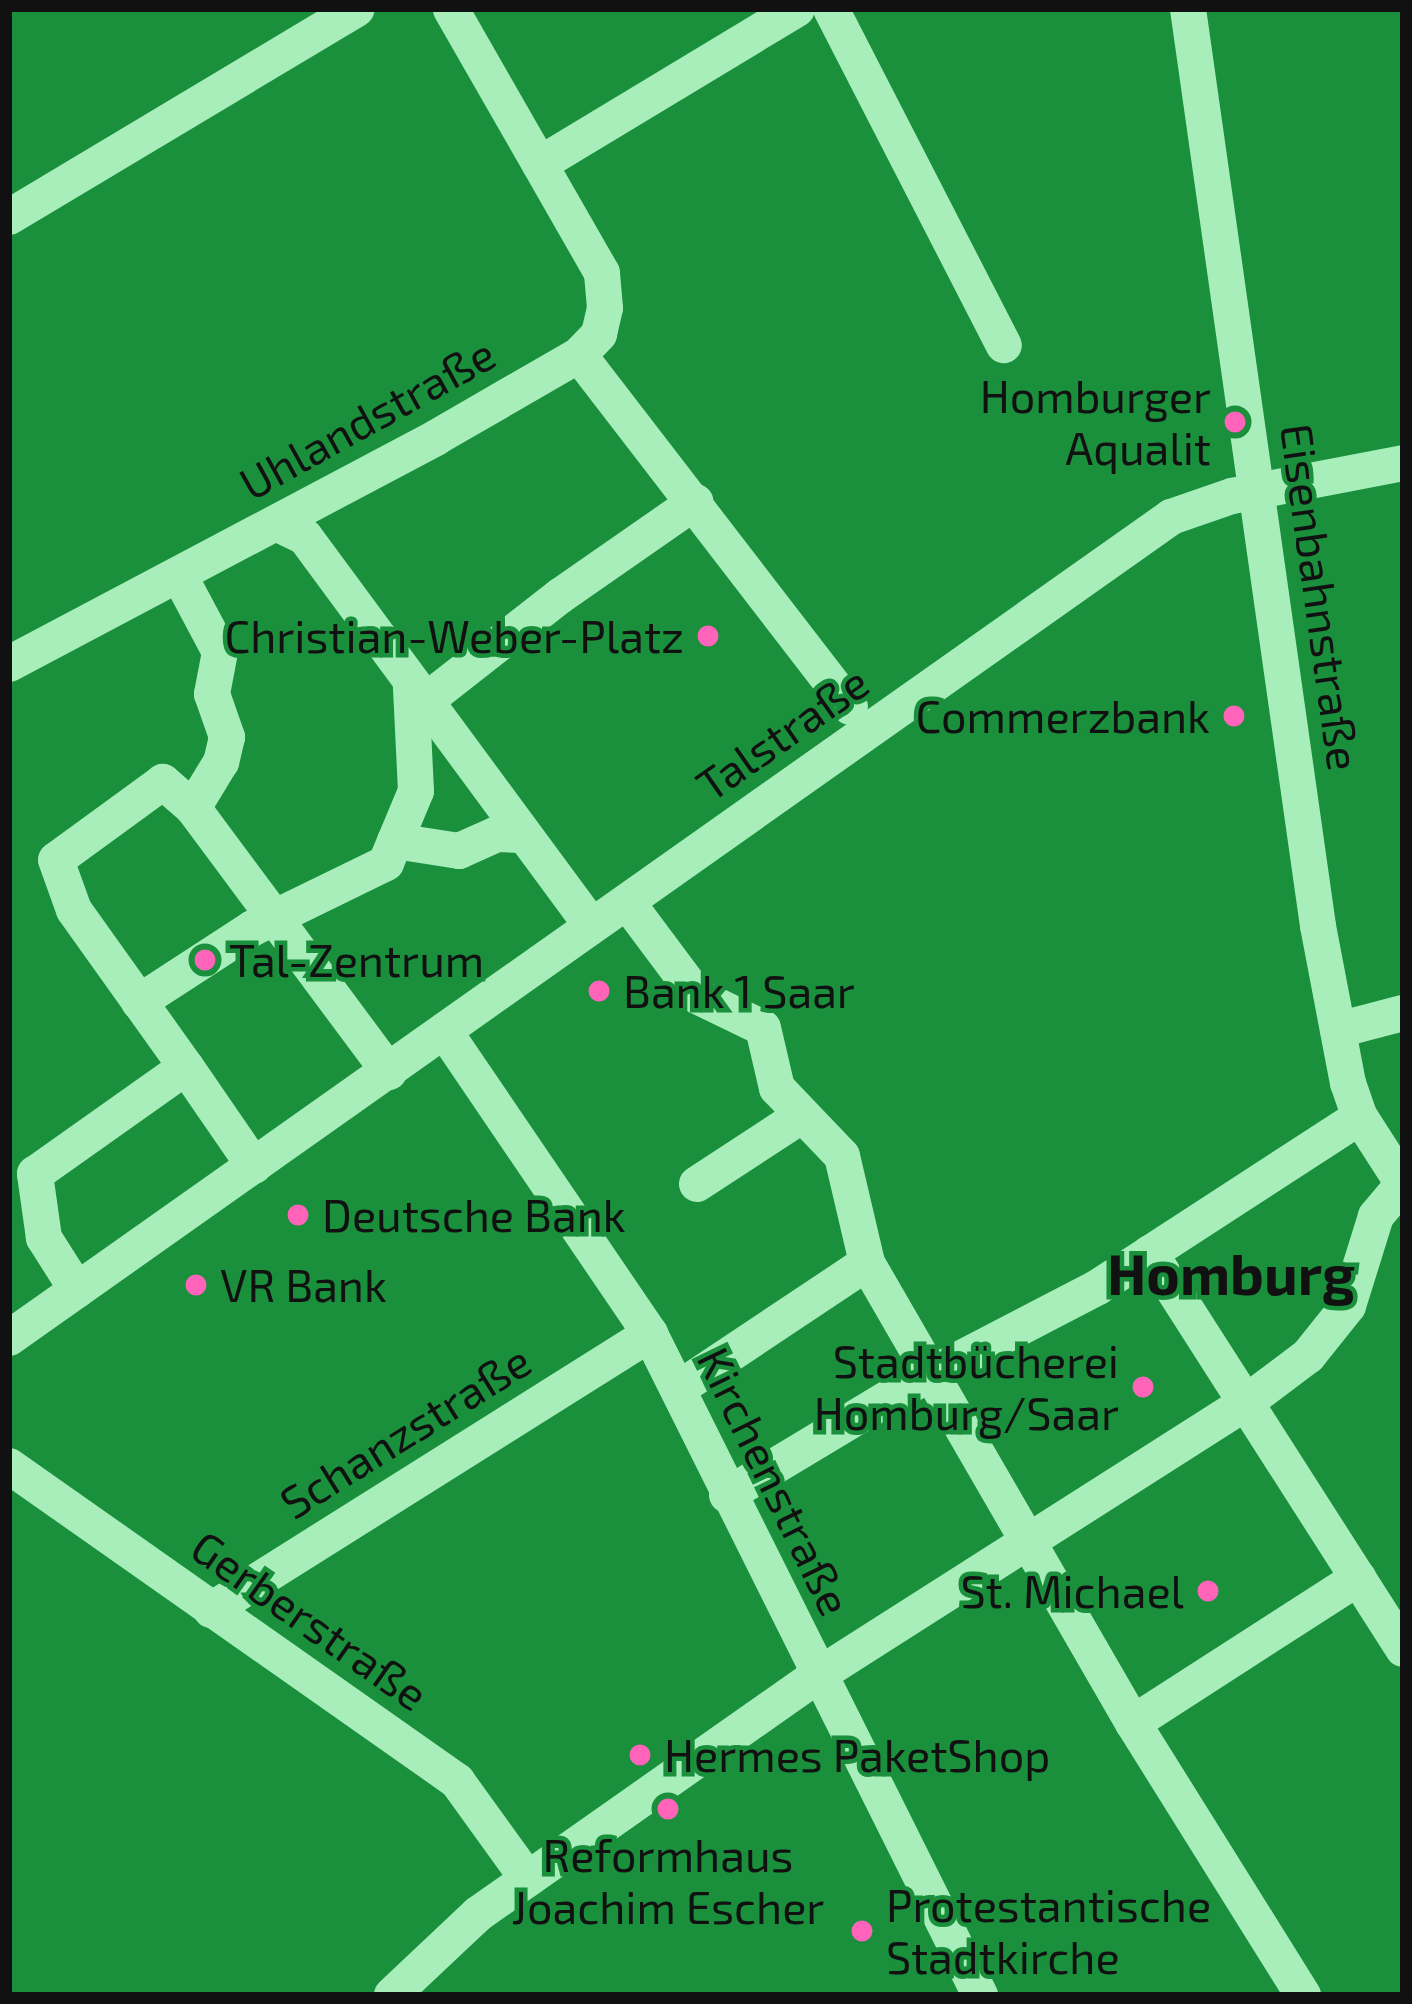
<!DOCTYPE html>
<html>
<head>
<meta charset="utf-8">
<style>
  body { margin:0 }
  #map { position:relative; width:1412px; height:2004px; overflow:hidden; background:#1a8f3c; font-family:"Exo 2",sans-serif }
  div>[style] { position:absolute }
  .minor>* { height:36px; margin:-18px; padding:0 18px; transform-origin:18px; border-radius:18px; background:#a7eebb }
  .dots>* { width:33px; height:33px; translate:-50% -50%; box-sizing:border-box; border:6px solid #1a8f3c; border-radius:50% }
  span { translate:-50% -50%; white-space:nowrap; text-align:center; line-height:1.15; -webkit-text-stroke:9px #1a8f3c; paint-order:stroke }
  .poi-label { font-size:45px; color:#111 }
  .right { translate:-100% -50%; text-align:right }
  .left { translate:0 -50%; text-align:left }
  .street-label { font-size:45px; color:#111 }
  .district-label { font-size:57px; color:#111; font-weight:700 }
  .frame { position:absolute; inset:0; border:12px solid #111; pointer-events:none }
</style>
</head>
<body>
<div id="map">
  <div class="minor">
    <div style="left:831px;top:9px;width:378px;rotate:62.8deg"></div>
    <div style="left:1188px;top:9px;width:926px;rotate:81.93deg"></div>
    <div style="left:1318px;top:926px;width:160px;rotate:79.2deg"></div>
    <div style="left:1348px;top:1083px;width:36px;rotate:71deg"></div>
    <div style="left:1360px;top:1117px;width:80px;rotate:57.3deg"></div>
    <div style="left:540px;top:164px;width:300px;rotate:-31.1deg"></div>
    <div style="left:9px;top:217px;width:405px;rotate:-30.9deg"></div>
    <div style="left:579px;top:355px;width:444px;rotate:52.4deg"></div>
    <div style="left:278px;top:524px;width:30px;rotate:26deg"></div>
    <div style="left:305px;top:537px;width:483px;rotate:53.6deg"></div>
    <div style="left:179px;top:575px;width:87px;rotate:62deg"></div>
    <div style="left:220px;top:652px;width:43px;rotate:100.8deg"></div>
    <div style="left:212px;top:694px;width:46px;rotate:70.8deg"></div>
    <div style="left:227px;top:737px;width:26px;rotate:103deg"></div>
    <div style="left:221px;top:762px;width:54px;rotate:121.3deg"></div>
    <div style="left:193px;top:808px;width:40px;rotate:-139deg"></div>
    <div style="left:163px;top:782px;width:132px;rotate:143.9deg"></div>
    <div style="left:56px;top:860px;width:53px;rotate:70.2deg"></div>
    <div style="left:74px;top:910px;width:193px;rotate:54.5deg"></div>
    <div style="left:9px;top:664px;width:484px;rotate:-27.9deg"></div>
    <div style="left:437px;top:437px;width:164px;rotate:-30deg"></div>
    <div style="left:579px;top:355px;width:29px;rotate:-46deg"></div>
    <div style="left:599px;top:334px;width:27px;rotate:-77deg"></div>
    <div style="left:605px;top:308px;width:35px;rotate:-95deg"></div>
    <div style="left:602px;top:273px;width:304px;rotate:-119.8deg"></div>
    <div style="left:423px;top:703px;width:174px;rotate:-38deg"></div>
    <div style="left:560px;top:596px;width:165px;rotate:-34.8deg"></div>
    <div style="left:193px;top:808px;width:329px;rotate:53.4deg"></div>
    <div style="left:395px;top:841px;width:65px;rotate:8.9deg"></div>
    <div style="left:459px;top:851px;width:42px;rotate:-24.1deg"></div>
    <div style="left:497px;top:834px;width:26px;rotate:2deg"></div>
    <div style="left:627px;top:902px;width:117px;rotate:53.3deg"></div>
    <div style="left:697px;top:996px;width:73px;rotate:25.9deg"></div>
    <div style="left:763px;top:1028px;width:62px;rotate:76.9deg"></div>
    <div style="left:777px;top:1088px;width:94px;rotate:46.3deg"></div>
    <div style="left:842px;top:1156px;width:110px;rotate:76.8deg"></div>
    <div style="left:867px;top:1263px;width:531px;rotate:59.96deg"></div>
    <div style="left:1133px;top:1723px;width:321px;rotate:58deg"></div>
    <div style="left:139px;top:1002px;width:136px;rotate:-33deg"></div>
    <div style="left:253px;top:928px;width:148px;rotate:-26deg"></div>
    <div style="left:386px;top:863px;width:78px;rotate:-67.4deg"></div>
    <div style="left:416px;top:791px;width:104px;rotate:-92.8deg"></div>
    <div style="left:1338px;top:1030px;width:67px;rotate:-14.7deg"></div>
    <div style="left:445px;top:1032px;width:365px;rotate:55.8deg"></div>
    <div style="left:650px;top:1334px;width:739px;rotate:63.47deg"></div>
    <div style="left:697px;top:1184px;width:124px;rotate:-33.2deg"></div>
    <div style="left:1150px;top:1253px;width:470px;rotate:57.4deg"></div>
    <div style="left:77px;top:1290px;width:62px;rotate:-122.4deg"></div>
    <div style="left:44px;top:1238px;width:65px;rotate:-98deg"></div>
    <div style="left:35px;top:1174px;width:173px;rotate:-35.3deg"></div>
    <div style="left:176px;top:1074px;width:12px;rotate:-35deg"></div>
    <div style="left:186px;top:1067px;width:120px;rotate:55.5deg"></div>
    <div style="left:9px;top:1338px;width:1423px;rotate:-35.24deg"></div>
    <div style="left:1171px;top:517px;width:65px;rotate:-19deg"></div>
    <div style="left:1232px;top:496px;width:174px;rotate:-10.9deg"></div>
    <div style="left:678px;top:1389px;width:227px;rotate:-33.7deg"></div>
    <div style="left:9px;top:1466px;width:548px;rotate:35.11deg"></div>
    <div style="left:457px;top:1781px;width:120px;rotate:54.2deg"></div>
    <div style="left:727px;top:1495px;width:214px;rotate:-31deg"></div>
    <div style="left:910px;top:1385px;width:212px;rotate:-27.5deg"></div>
    <div style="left:1098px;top:1287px;width:312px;rotate:-33deg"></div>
    <div style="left:211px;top:1610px;width:519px;rotate:-32.16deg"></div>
    <div style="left:1133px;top:1723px;width:268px;rotate:-32.8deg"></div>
    <div style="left:392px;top:1995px;width:118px;rotate:-43.3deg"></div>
    <div style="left:478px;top:1914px;width:414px;rotate:-35.1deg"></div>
    <div style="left:817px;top:1676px;width:506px;rotate:-32.5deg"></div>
    <div style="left:1244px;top:1404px;width:80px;rotate:-36.9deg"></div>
    <div style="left:1308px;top:1356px;width:64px;rotate:-51.3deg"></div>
    <div style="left:1348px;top:1306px;width:94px;rotate:-72.7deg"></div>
    <div style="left:1376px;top:1216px;width:42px;rotate:-49.8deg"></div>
  </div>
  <div class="dots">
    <div style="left:1235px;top:422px;background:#ff64ba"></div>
    <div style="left:708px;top:636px;background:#ff64ba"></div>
    <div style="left:1234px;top:716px;background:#ff64ba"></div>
    <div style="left:205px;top:960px;background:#ff64ba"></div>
    <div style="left:599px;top:991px;background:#ff64ba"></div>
    <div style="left:298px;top:1215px;background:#ff64ba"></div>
    <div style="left:196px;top:1285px;background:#ff64ba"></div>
    <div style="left:1143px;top:1387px;background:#ff64ba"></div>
    <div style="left:1208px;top:1591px;background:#ff64ba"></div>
    <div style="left:640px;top:1755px;background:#ff64ba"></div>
    <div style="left:668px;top:1809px;background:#ff64ba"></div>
    <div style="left:862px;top:1931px;background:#ff64ba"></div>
  </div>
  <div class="poi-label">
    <span class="right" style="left:1211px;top:422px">Homburger<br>Aqualit</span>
    <span class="right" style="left:684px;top:636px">Christian-Weber-Platz</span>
    <span class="right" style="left:1210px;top:716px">Commerzbank</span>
    <span class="left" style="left:229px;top:960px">Tal-Zentrum</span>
    <span class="left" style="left:623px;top:991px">Bank 1 Saar</span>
    <span class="left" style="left:322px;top:1215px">Deutsche Bank</span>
    <span class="left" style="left:220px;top:1285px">VR Bank</span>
    <span class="right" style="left:1119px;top:1387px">Stadtbücherei<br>Homburg/Saar</span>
    <span class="right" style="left:1184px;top:1591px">St. Michael</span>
    <span class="left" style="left:664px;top:1755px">Hermes PaketShop</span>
    <span style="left:668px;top:1881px">Reformhaus<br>Joachim Escher</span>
    <span class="left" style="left:886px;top:1931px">Protestantische<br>Stadtkirche</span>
  </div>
  <div class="street-label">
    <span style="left:367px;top:418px;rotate:-29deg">Uhlandstraße</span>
    <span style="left:1321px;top:597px;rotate:82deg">Eisenbahnstraße</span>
    <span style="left:782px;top:733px;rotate:-35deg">Talstraße</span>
    <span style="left:405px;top:1431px;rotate:-32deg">Schanzstraße</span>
    <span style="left:775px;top:1481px;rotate:64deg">Kirchenstraße</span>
    <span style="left:310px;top:1620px;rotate:35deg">Gerberstraße</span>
  </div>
  <div class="district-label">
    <span style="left:1231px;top:1273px">Homburg</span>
  </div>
  <div class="frame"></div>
</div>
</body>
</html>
